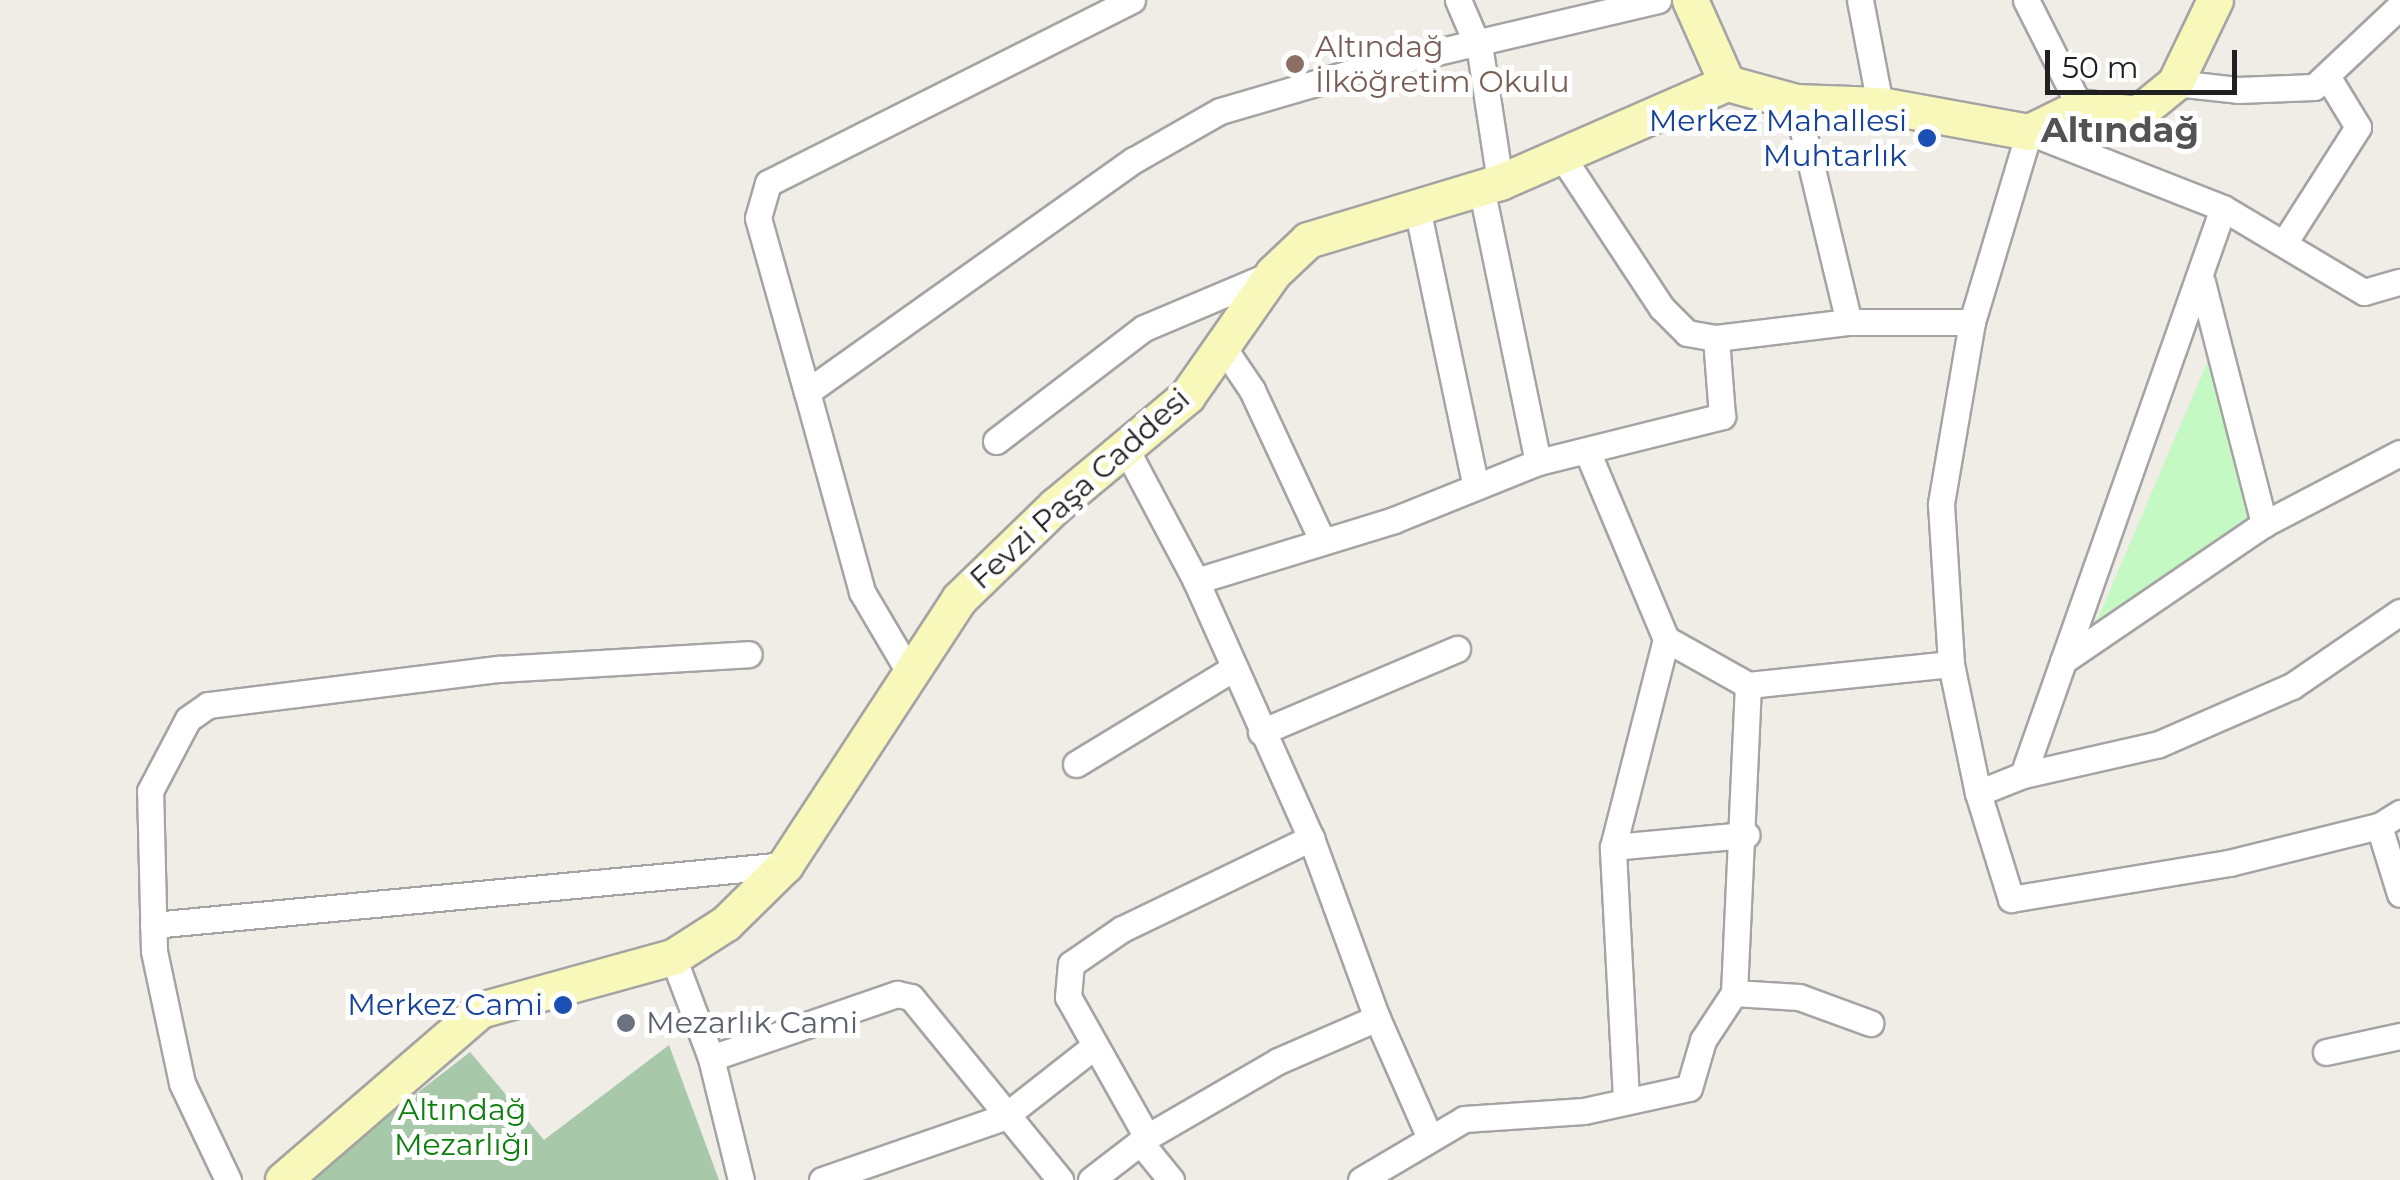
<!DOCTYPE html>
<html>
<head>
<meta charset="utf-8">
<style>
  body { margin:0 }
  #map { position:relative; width:2400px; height:1180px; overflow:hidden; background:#f0ece6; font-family:Montserrat,sans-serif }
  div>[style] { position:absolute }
  .cemetery>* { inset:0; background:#a7c9aa }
  .park>* { inset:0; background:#c4f9c4 }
  .roads { filter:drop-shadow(2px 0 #a4a4a4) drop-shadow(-2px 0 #a4a4a4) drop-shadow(0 2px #a4a4a4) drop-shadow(0 -2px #a4a4a4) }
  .street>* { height:25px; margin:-12.5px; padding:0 12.5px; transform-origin:12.5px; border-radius:12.5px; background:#fff }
  .secondary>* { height:35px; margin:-17.5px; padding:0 17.5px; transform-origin:17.5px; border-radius:17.5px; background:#f9f8bb }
  .dots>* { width:28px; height:28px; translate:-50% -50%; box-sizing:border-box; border:5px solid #fff; border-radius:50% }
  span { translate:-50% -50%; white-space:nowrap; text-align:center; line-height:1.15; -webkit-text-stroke:10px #fff; paint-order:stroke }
  .education-label { font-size:30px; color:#785e54 }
  .left { translate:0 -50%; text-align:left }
  .transit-label { font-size:30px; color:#164399 }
  .right { translate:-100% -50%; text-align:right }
  .street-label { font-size:30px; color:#202020 }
  .worship-label { font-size:30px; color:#5b616d }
  .park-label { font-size:30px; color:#0c7f0d }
  .quarter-label { font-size:35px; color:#535353; font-weight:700 }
  .scale { position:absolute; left:2045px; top:50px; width:192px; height:45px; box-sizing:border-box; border:5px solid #202020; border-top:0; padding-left:12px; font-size:30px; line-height:35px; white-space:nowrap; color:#202020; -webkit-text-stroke:8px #fff; paint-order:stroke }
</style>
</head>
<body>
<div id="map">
  <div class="cemetery">
    <div style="clip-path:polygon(669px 1045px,719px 1180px,305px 1180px,470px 1052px,544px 1140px)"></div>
  </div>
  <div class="park">
    <div style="clip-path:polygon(2210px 356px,2250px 517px,2096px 623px)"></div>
  </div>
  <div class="roads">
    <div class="street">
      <div style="left:1132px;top:0;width:407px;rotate:153.3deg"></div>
      <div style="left:768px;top:183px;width:36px;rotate:106deg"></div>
      <div style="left:758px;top:218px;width:181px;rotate:74.3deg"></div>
      <div style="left:807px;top:392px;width:401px;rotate:-35.4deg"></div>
      <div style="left:1134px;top:160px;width:99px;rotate:-29.7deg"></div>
      <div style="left:1220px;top:111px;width:146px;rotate:-16.3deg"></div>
      <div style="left:1360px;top:70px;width:306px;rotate:-13.2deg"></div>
      <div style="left:1458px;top:0;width:56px;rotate:66.7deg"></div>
      <div style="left:1480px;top:51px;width:133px;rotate:81.3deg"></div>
      <div style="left:1860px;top:0;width:107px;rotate:79.2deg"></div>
      <div style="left:2026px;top:0;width:120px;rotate:63.2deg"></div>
      <div style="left:2175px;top:83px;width:63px;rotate:6.3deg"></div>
      <div style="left:2238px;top:90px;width:76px;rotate:-2.3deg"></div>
      <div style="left:2314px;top:87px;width:118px;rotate:-43.3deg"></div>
      <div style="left:1796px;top:102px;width:226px;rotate:76.5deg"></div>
      <div style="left:1561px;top:155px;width:183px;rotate:56.6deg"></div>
      <div style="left:1662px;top:308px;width:35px;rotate:45deg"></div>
      <div style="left:1687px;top:333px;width:29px;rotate:10deg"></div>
      <div style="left:1716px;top:338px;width:134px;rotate:-6.9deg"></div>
      <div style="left:1849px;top:322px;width:123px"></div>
      <div style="left:1972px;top:322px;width:198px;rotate:-73.3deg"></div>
      <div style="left:2029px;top:132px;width:208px;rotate:21.4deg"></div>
      <div style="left:2223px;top:208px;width:164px;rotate:30.8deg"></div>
      <div style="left:2364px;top:292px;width:37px;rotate:-16deg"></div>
      <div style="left:1481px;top:187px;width:281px;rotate:78.3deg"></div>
      <div style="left:1416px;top:203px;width:290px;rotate:78.1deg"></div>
      <div style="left:2286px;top:240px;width:134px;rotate:-57.5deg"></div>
      <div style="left:2358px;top:127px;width:60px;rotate:-121.3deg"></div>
      <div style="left:2202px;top:282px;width:250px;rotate:75.6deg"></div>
      <div style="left:2264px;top:524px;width:153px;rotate:-27.6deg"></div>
      <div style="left:1972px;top:322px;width:185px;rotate:99.7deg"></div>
      <div style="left:1941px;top:504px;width:160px;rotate:86.4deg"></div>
      <div style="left:1951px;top:664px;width:132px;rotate:78.2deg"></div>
      <div style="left:1978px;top:793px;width:111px;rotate:72.7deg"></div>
      <div style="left:2011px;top:899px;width:221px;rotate:-9.4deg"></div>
      <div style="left:2229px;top:863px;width:154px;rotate:-13.9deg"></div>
      <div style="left:2379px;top:826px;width:25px;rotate:-32deg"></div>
      <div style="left:1223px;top:347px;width:52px;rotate:56deg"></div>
      <div style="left:1252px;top:390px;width:166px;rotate:65deg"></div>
      <div style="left:807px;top:392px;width:207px;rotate:74.6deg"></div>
      <div style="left:862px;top:592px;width:91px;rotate:59.5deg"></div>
      <div style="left:996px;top:441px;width:186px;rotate:-37.4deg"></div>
      <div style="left:1144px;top:328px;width:139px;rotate:-22.9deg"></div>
      <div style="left:1127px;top:451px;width:147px;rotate:62deg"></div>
      <div style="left:1196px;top:581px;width:282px;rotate:65.9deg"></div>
      <div style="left:1311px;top:838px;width:192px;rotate:69.9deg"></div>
      <div style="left:1377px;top:1018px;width:129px;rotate:66.2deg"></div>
      <div style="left:1587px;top:451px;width:204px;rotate:67.2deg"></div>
      <div style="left:1666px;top:639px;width:94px;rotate:29.3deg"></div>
      <div style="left:1748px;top:685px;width:204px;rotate:-5.9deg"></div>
      <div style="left:1196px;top:581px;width:207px;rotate:-17.1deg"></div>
      <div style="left:1394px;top:520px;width:155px;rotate:-21.9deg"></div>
      <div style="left:1538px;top:462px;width:190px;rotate:-14deg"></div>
      <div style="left:1722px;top:416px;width:78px;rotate:-94.4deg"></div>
      <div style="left:2063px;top:661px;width:243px;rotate:-34.3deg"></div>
      <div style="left:1261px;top:732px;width:213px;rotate:-23deg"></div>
      <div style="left:1076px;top:764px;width:183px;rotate:-31.3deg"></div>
      <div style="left:2023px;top:775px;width:601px;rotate:-70.57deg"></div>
      <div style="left:1978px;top:793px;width:48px;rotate:-21.8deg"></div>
      <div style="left:2023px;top:775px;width:139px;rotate:-12.8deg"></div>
      <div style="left:2159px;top:744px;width:145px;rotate:-23.6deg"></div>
      <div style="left:2292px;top:686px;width:131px;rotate:-34.4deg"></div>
      <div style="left:2379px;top:826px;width:71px;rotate:72.8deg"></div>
      <div style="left:1613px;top:847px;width:134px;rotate:-5.2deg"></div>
      <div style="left:153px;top:925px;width:635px;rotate:-5.42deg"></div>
      <div style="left:673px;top:957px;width:108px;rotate:69.4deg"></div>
      <div style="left:711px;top:1058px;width:126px;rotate:76.2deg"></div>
      <div style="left:1734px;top:993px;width:65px;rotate:3.5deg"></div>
      <div style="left:1799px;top:997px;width:76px;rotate:20.1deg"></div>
      <div style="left:2326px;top:1052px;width:76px;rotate:-12.2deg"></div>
      <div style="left:711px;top:1058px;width:197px;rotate:-19deg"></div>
      <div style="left:897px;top:994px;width:14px;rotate:12deg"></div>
      <div style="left:911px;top:997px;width:236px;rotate:50.8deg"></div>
      <div style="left:1626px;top:1099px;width:252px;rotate:-93deg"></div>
      <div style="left:1613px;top:847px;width:215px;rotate:-75.7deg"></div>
      <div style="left:1147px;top:1137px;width:161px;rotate:-119.4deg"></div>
      <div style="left:1068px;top:997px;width:33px;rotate:-85deg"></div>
      <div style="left:1071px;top:964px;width:62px;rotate:-34.5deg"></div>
      <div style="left:1122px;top:929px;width:210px;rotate:-25.7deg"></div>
      <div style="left:1140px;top:1142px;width:49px;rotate:50.8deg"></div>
      <div style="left:228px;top:1180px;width:107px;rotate:-115.4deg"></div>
      <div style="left:182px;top:1083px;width:135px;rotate:-102deg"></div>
      <div style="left:154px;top:951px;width:160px;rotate:-91.4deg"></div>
      <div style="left:150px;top:791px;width:81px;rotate:-62.2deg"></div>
      <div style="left:188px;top:719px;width:24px;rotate:-35deg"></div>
      <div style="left:208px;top:705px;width:293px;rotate:-7.1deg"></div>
      <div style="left:499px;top:669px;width:250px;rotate:-3.4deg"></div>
      <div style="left:822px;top:1180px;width:193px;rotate:-19.1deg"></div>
      <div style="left:1004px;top:1117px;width:112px;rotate:-38.1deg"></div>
      <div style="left:1091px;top:1180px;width:71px;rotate:-37.5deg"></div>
      <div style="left:1147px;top:1137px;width:151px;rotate:-30.1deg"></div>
      <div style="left:1278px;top:1061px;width:108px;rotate:-23.5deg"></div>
      <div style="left:1361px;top:1180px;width:120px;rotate:-30.6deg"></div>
      <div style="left:1464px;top:1119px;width:120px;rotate:-3.8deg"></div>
      <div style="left:1584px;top:1111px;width:107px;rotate:-12.4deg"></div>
      <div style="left:1689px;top:1088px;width:50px;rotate:-73.7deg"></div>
      <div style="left:1703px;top:1040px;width:56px;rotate:-56.6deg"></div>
      <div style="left:1734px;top:993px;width:308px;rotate:-87.4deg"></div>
    </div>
    <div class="secondary">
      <div style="left:1690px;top:0;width:91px;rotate:66deg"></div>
      <div style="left:1727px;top:83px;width:72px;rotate:15.4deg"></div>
      <div style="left:1796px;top:102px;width:84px;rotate:2deg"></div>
      <div style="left:1880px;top:105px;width:151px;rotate:10.3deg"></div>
      <div style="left:2029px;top:132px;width:57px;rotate:-26.1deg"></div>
      <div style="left:2080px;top:107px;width:57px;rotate:7deg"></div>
      <div style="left:2137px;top:114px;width:49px;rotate:-39.2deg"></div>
      <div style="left:2175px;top:83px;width:92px;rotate:-64.3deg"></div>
      <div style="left:283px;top:1180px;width:260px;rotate:-40.8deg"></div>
      <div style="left:480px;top:1010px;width:200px;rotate:-15.4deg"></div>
      <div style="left:673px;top:957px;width:63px;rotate:-32.7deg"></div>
      <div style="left:726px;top:923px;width:83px;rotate:-44.5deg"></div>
      <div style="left:785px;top:865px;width:318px;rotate:-56.8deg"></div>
      <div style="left:959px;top:599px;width:134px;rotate:-44.1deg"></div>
      <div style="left:1055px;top:506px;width:172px;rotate:-39.8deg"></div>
      <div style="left:1187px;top:396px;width:150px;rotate:-55deg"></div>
      <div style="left:1273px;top:273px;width:48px;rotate:-43.3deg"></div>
      <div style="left:1308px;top:240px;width:201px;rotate:-16.8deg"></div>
      <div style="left:1500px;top:182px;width:248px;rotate:-23.6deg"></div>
    </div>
  </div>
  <div class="dots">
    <div style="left:1295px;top:64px;background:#8d6e63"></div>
    <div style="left:1927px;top:138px;background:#1a4fb4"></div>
    <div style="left:563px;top:1005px;background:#1a4fb4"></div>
    <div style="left:626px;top:1023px;background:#6b7280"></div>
  </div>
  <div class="education-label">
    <span class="left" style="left:1315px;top:64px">Altındağ<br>İlköğretim Okulu</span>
  </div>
  <div class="transit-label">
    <span class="right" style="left:1907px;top:138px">Merkez Mahallesi<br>Muhtarlık</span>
    <span class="right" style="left:543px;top:1005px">Merkez Cami</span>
  </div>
  <div class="street-label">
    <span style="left:1080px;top:489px;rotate:-42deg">Fevzi Paşa Caddesi</span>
  </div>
  <div class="worship-label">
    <span class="left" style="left:646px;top:1023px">Mezarlık Cami</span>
  </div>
  <div class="park-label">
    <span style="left:462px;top:1127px">Altındağ<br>Mezarlığı</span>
  </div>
  <div class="quarter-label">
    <span style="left:2120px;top:130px">Altındağ</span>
  </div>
  <div class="scale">50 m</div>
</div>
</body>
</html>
